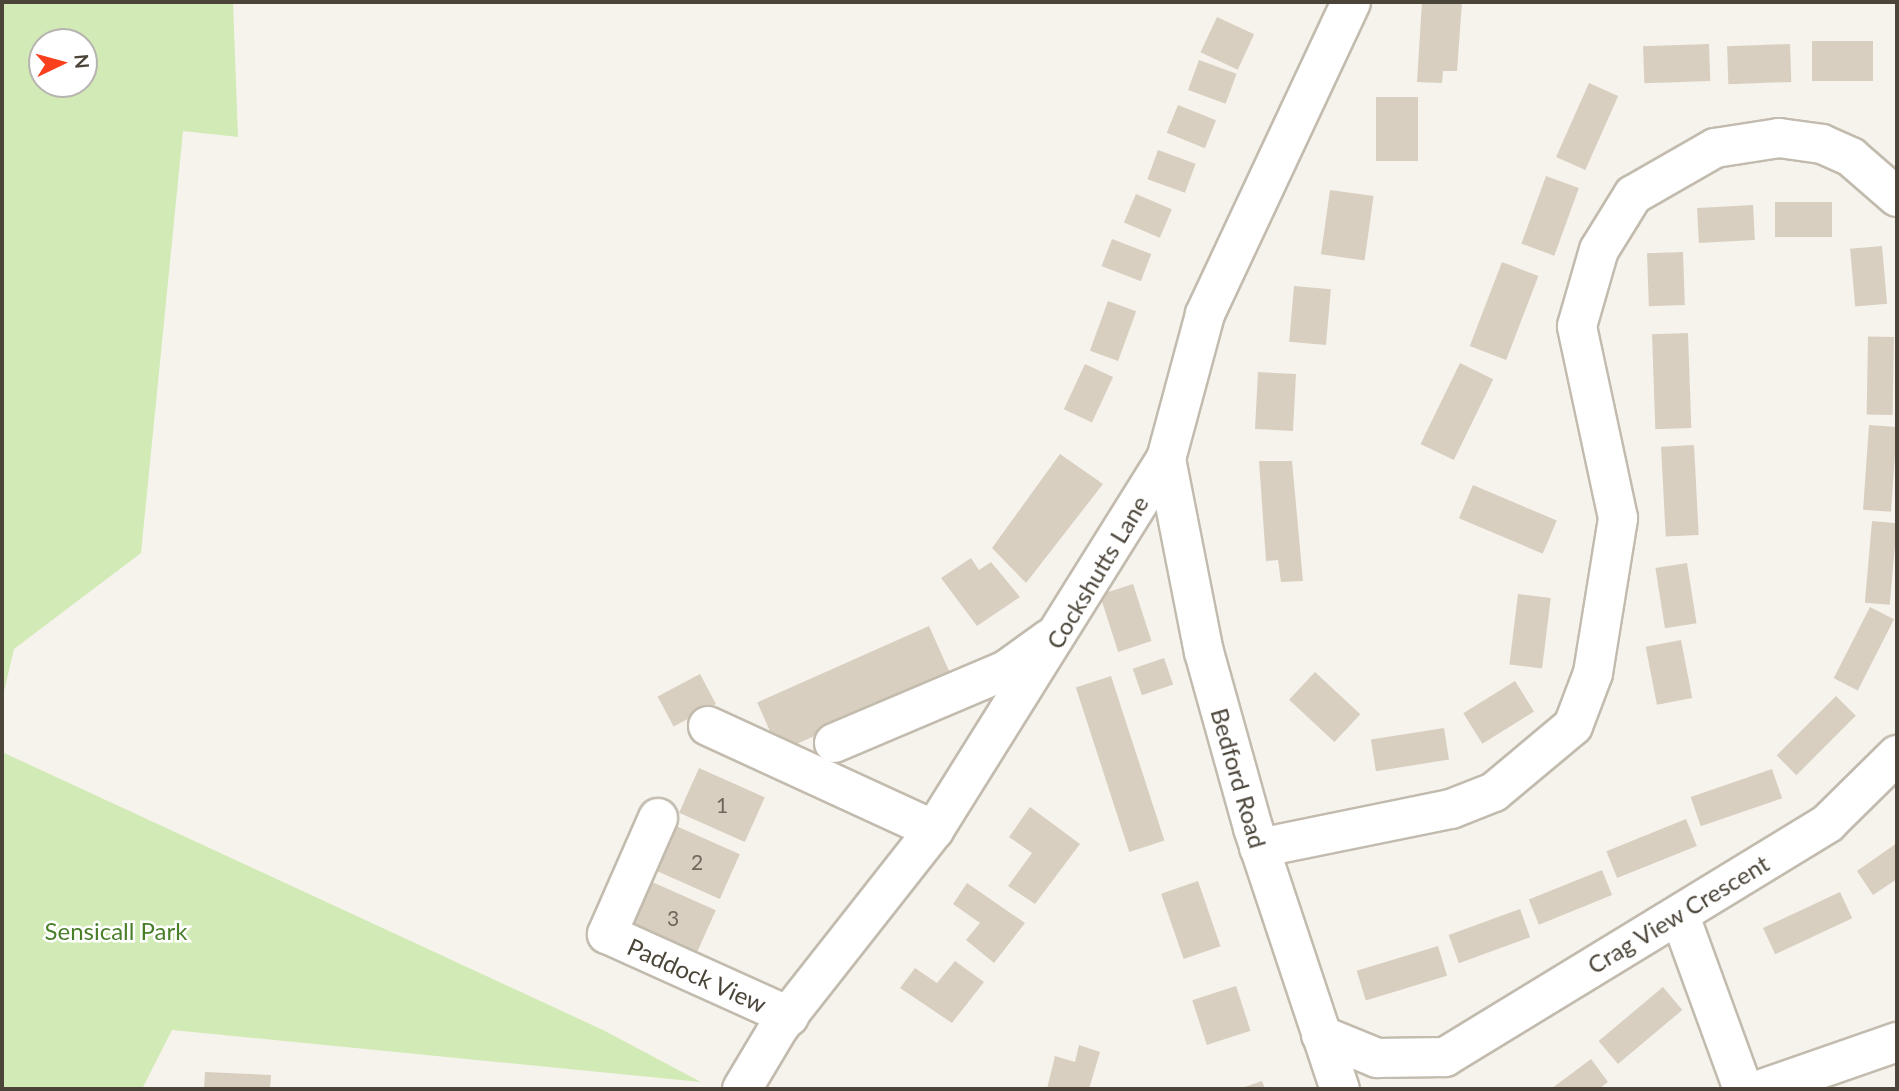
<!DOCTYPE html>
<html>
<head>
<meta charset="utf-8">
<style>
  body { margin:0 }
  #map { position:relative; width:1899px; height:1091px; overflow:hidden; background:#f6f3ec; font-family:Lato,sans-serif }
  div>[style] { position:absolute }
  .green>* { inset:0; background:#d2eab5 }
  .building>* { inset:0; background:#d8cfc1; transform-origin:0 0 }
  .roads { filter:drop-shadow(2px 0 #c2bbae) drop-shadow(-2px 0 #c2bbae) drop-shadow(0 2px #c2bbae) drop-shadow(0 -2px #c2bbae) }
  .minor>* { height:38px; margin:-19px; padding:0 19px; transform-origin:19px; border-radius:19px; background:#fff }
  span { translate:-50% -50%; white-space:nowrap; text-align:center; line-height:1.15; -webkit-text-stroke:5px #fff; paint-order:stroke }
  .number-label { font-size:21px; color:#6e675b }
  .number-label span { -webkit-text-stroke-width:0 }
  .street-label { font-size:24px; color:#4b4439 }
  .park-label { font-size:24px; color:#4a7f2a }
  .frame { position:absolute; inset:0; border:4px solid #4b4439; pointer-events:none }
  .north { position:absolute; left:28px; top:28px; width:70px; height:70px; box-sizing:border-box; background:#fff; border:2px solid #b7b4b0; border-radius:50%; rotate:85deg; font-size:19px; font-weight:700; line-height:28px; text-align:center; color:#4b4439 }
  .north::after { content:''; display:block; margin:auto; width:24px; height:32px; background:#fc3f1d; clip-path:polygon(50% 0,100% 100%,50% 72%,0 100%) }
</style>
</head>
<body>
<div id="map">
  <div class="green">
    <div style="clip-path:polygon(evenodd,2px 2px,233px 2px,238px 137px,183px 131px,141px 553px,14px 649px,2px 700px,2px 2px,42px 42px,84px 42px,84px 84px,42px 84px,42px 42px)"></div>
    <div style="clip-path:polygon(2px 752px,603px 1030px,701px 1082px,172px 1030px,142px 1089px,2px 1089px)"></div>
  </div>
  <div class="building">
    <div style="clip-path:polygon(1422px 2px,1462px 2px,1457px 71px,1443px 71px,1442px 83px,1417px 82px)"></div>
    <div style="left:1217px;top:17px;width:41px;height:39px;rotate:25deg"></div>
    <div style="left:1873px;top:41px;width:40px;height:61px;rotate:90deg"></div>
    <div style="left:1709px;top:44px;width:37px;height:66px;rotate:88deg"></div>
    <div style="left:1790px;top:44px;width:38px;height:63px;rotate:88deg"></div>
    <div style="left:1199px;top:60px;width:40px;height:32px;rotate:20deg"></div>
    <div style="left:1589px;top:83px;width:32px;height:81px;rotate:24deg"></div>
    <div style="left:1376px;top:97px;width:42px;height:64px"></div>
    <div style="left:1178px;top:105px;width:41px;height:30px;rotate:22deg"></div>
    <div style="left:1158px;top:150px;width:40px;height:31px;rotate:20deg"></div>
    <div style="left:1546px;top:176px;width:35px;height:72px;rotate:20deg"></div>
    <div style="left:1330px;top:190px;width:44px;height:65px;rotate:8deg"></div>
    <div style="left:1136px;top:194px;width:39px;height:31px;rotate:23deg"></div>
    <div style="left:1775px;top:202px;width:57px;height:35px"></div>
    <div style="left:1753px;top:205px;width:35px;height:56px;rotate:87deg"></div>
    <div style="left:1112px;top:239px;width:42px;height:29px;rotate:21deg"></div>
    <div style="left:1882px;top:246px;width:58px;height:32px;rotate:85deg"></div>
    <div style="left:1683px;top:252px;width:53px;height:36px;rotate:88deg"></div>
    <div style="left:1502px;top:262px;width:39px;height:90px;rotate:21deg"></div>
    <div style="left:1294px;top:286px;width:37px;height:56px;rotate:5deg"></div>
    <div style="left:1108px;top:301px;width:30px;height:53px;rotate:20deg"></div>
    <div style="left:1688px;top:333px;width:95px;height:36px;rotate:88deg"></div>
    <div style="left:1894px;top:337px;width:78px;height:26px;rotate:91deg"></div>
    <div style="left:1460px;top:363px;width:37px;height:90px;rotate:26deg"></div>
    <div style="left:1085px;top:364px;width:31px;height:50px;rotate:25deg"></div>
    <div style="left:1258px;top:372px;width:38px;height:57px;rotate:3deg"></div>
    <div style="left:1869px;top:425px;width:28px;height:85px;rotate:4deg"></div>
    <div style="left:1694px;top:445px;width:90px;height:33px;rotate:87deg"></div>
    <div style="clip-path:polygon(1060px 454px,1103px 484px,1026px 583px,992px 548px)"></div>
    <div style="clip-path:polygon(1259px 461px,1292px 461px,1303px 581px,1281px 582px,1278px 560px,1266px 561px)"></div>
    <div style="left:1473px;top:485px;width:91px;height:36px;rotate:23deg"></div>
    <div style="left:1872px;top:521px;width:25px;height:82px;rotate:5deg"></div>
    <div style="clip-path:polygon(971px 558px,979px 570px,991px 562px,1020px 597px,977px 626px,941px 578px)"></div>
    <div style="left:1687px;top:563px;width:61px;height:32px;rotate:81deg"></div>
    <div style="left:1133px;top:584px;width:60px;height:35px;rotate:72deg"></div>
    <div style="left:1518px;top:594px;width:33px;height:71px;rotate:7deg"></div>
    <div style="left:1870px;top:607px;width:27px;height:80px;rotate:27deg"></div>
    <div style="left:929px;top:626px;width:54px;height:188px;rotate:66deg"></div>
    <div style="left:1681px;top:640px;width:59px;height:36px;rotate:79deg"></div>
    <div style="left:1164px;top:658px;width:28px;height:33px;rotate:71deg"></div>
    <div style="left:1315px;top:672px;width:62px;height:38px;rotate:43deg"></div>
    <div style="left:700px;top:674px;width:34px;height:48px;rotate:62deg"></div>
    <div style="left:1111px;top:676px;width:173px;height:37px;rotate:72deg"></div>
    <div style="left:1515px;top:681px;width:36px;height:61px;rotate:58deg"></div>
    <div style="left:1836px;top:696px;width:28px;height:84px;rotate:45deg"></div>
    <div style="left:1444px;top:728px;width:32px;height:74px;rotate:81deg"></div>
    <div style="left:699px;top:768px;width:72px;height:49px;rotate:24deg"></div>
    <div style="left:1772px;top:769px;width:31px;height:86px;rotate:71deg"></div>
    <div style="clip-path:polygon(1030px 807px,1080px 844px,1035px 904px,1008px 886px,1032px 853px,1009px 837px)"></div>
    <div style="left:1686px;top:819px;width:29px;height:86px;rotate:68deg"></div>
    <div style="left:674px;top:825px;width:72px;height:49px;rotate:24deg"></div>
    <div style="clip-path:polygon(1897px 843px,1897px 879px,1873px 895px,1857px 871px)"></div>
    <div style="left:1602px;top:870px;width:27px;height:79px;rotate:68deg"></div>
    <div style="left:650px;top:881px;width:72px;height:49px;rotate:24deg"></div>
    <div style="left:1198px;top:881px;width:69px;height:39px;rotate:71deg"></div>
    <div style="clip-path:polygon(967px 883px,1025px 923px,994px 963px,966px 940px,980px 923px,953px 904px)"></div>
    <div style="left:1840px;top:892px;width:29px;height:85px;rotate:65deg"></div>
    <div style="left:1520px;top:909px;width:30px;height:76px;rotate:70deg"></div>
    <div style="left:1438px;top:946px;width:31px;height:85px;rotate:73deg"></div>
    <div style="clip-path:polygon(955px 961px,984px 982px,952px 1023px,900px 988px,915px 968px,937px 983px)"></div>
    <div style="left:1236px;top:986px;width:47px;height:46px;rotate:72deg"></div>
    <div style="left:1663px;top:987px;width:30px;height:84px;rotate:50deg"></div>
    <div style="clip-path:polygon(1079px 1045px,1100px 1052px,1089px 1089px,1047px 1089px,1055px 1056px,1075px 1062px)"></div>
    <div style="clip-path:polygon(1591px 1059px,1608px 1082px,1599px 1089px,1551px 1089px)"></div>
    <div style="clip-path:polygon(205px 1072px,271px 1075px,270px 1089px,204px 1089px)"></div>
    <div style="clip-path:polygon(1262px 1081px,1265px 1089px,1239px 1089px)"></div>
  </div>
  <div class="roads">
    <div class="minor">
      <div style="left:1166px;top:459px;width:197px;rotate:78.9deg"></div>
      <div style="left:1204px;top:652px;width:183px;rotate:74.4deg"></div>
      <div style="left:1253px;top:828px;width:275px;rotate:71.6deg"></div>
      <div style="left:708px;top:726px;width:249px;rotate:24.7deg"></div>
      <div style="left:834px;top:743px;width:187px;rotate:-23deg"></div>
      <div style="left:1006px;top:670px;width:53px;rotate:-35.8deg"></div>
      <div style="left:658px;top:818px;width:127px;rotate:113.7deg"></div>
      <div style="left:607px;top:934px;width:200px;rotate:24.3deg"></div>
      <div style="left:1259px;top:848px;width:196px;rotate:-11.5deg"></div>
      <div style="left:1451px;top:809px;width:46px;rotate:-21.6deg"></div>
      <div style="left:1494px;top:792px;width:103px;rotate:-39.9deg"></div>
      <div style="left:1573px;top:726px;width:57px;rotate:-69.3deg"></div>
      <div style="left:1593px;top:673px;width:157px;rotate:-80.8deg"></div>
      <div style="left:1618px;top:518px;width:196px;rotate:-102.1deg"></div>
      <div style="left:1577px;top:326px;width:79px;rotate:-73.9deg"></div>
      <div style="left:1599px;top:250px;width:65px;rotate:-58.3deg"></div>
      <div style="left:1633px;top:195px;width:95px;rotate:-29.8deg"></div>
      <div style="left:1715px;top:148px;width:65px;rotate:-8.9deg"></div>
      <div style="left:1779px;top:138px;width:43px;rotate:7.9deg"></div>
      <div style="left:1822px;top:144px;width:32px;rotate:24deg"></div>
      <div style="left:1851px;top:157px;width:61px;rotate:41deg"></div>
      <div style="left:1680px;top:916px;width:184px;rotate:70deg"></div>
      <div style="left:1321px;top:1035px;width:61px;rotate:22.3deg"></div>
      <div style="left:1377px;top:1058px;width:68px;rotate:-0.8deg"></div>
      <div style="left:1445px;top:1057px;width:449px;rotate:-31.4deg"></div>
      <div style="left:1828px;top:823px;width:97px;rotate:-44.6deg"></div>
      <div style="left:742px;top:1089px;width:72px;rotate:-59.2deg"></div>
      <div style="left:779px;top:1027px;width:251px;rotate:-51.8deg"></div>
      <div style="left:934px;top:830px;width:438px;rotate:-58deg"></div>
      <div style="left:1166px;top:459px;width:150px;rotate:-74.9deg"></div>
      <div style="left:1205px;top:314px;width:344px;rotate:-64.9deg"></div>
      <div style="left:1762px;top:1089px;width:143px;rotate:-19.2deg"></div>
    </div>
  </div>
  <div class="number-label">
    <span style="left:722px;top:805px">1</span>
    <span style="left:697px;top:862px">2</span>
    <span style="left:673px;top:918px">3</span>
  </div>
  <div class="street-label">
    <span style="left:1097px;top:572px;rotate:-59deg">Cockshutts Lane</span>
    <span style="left:1239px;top:778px;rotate:74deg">Bedford Road</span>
    <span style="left:1678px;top:914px;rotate:-31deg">Crag View Crescent</span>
    <span style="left:697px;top:975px;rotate:24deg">Paddock View</span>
  </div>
  <div class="park-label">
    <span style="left:116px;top:931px">Sensicall Park</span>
  </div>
  <div class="frame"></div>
  <div class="north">N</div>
</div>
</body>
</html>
